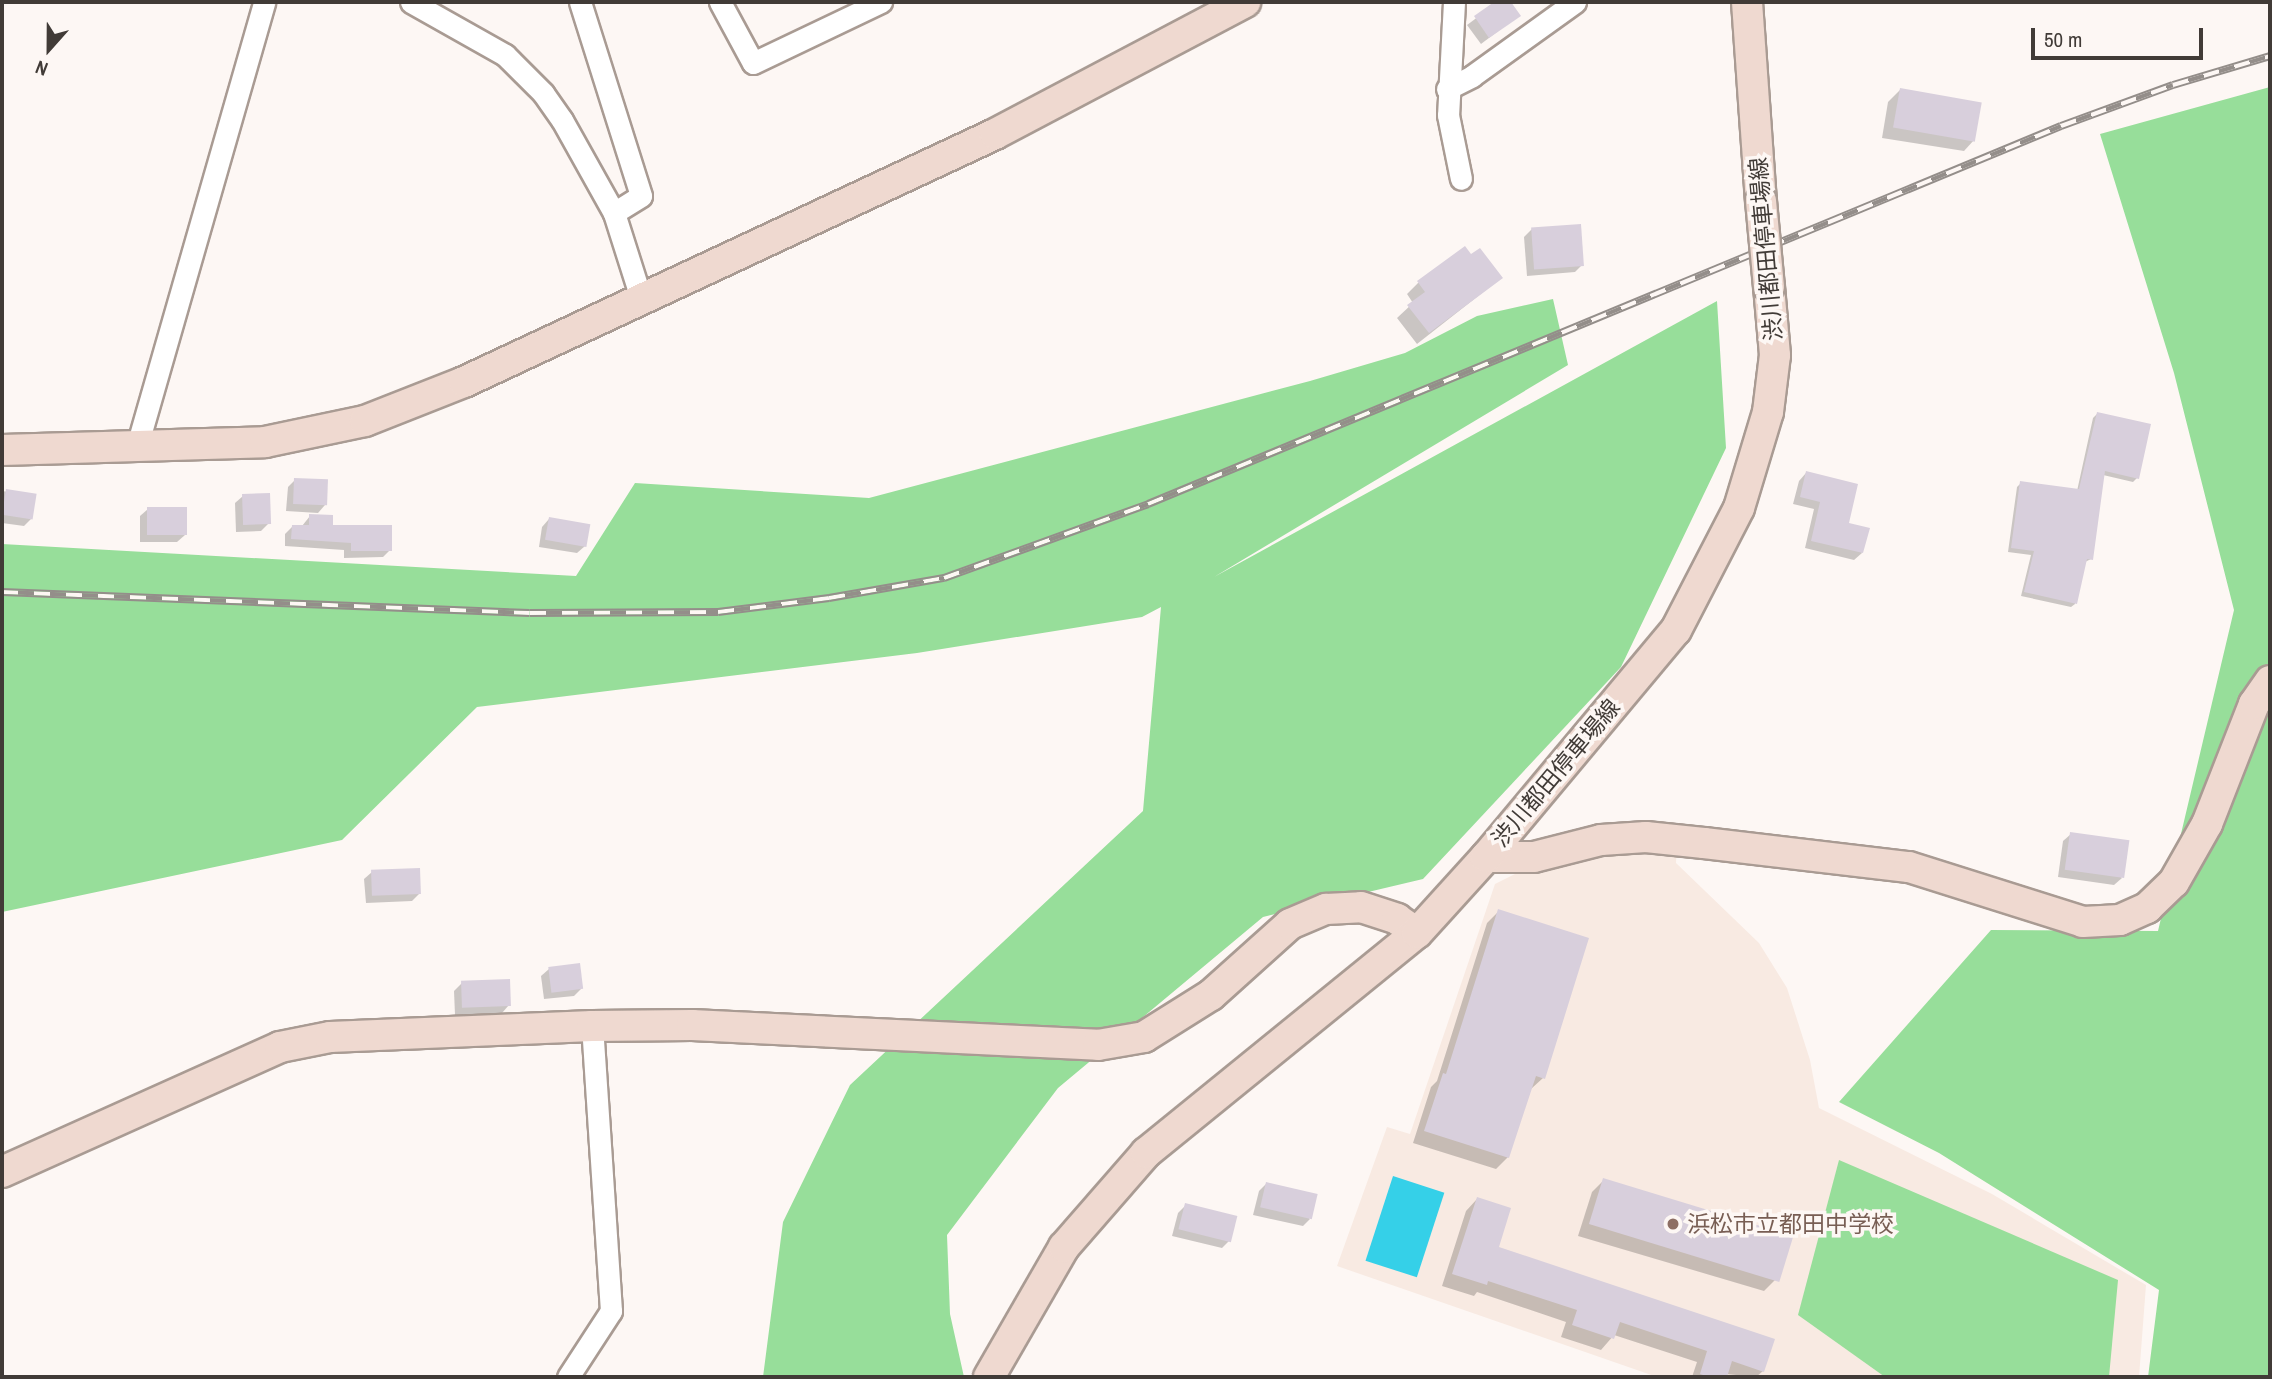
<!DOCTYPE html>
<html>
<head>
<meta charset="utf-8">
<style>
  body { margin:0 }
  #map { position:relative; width:2272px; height:1379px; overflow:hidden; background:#fdf7f4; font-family:"Archivo Narrow","Noto Sans JP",sans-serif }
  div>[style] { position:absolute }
  .built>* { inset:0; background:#f8eae2 }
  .green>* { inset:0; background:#97de9a }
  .water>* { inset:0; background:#35d0e8; transform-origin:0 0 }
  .shadow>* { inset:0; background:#0003 }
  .building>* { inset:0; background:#d8cfdc; transform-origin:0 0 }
  .roads { filter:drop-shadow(2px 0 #a99b93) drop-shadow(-2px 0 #a99b93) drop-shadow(0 2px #a99b93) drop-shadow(0 -2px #a99b93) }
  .street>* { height:21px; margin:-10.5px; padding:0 10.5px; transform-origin:10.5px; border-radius:10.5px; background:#fff }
  .secondary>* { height:30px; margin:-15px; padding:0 15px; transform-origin:15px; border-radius:15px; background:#efd9d0 }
  .rail>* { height:8px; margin-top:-4px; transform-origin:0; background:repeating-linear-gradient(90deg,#fdf7f4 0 16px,#948e8a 0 32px); box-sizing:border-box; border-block:2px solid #948e8a }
  .bridges { filter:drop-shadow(2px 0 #a99b93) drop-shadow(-2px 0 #a99b93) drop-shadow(0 2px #a99b93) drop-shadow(0 -2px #a99b93) }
  .secondary-bridge>* { height:30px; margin:-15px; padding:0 15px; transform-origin:15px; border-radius:15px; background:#efd9d0 }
  .dots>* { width:19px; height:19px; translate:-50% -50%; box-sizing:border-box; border:4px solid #fdf7f4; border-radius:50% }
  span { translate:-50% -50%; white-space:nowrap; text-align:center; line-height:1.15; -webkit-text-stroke:7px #fdf7f4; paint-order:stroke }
  .street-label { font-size:23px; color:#413b37 }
  .education-label { font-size:23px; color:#785e54 }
  .left { translate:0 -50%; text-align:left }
  .frame { position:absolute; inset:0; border:4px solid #413b37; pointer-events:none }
  .north { position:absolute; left:14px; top:14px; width:70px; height:70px; -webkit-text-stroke:5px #fdf7f4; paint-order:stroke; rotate:201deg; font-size:19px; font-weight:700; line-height:28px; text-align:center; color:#413b37 }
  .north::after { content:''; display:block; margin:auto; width:24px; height:32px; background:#413b37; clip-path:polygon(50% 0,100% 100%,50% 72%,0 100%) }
  .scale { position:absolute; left:2031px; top:28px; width:172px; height:32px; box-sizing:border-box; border:4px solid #413b37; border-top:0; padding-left:9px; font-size:21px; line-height:24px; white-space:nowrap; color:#413b37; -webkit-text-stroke:5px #fdf7f4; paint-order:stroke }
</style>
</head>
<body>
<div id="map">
  <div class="built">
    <div style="clip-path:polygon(1677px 842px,1676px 863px,1759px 943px,1787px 988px,1810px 1060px,1819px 1108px,1992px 1194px,2146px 1285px,2139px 1377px,1657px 1377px,1337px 1266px,1387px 1127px,1410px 1134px,1495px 884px,1535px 864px)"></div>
  </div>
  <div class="green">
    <div style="clip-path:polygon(2270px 87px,2270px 1377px,2148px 1377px,2159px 1290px,1939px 1153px,1839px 1102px,1991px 930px,2158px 931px,2234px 610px,2174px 373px,2100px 134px)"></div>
    <div style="clip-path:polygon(1553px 299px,1568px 365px,1214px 577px,1717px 301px,1726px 448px,1621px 667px,1423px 879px,1263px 917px,1058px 1088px,947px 1235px,950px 1314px,964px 1377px,763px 1377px,783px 1222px,850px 1085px,1143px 811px,1161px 607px,1142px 617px,917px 653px,477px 707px,342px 840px,2px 912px,2px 544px,576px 576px,635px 483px,869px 498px,1310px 381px,1405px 353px,1477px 316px)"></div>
    <div style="clip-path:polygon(1839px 1160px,2118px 1280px,2109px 1377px,1885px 1377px,1798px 1315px)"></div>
  </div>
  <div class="water">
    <div style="left:1393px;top:1176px;width:54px;height:89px;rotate:18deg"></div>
  </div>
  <div class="shadow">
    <div style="clip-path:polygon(1498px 2px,1509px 2px,1518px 16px,1481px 44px,1467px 25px)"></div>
    <div style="clip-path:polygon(1900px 90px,1975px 139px,1964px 151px,1882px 138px,1888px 102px)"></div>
    <div style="clip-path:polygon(1532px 229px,1582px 265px,1575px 272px,1527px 276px,1524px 237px)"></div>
    <div style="clip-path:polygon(1471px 257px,1501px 278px,1417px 344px,1397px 318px,1413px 303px,1407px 294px,1418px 283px)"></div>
    <div style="clip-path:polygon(2097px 414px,2137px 478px,2133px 482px,2103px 475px,2091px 559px,2085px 562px,2075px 604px,2071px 607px,2021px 596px,2031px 555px,2008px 552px,2017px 487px,2021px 483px,2077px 491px,2093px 418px)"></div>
    <div style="clip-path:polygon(1806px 473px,1847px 524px,1862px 553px,1854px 560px,1805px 548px,1814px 509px,1793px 504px,1799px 481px)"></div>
    <div style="clip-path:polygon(295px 480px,325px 505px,318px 513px,286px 511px,288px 487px)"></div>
    <div style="clip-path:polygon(2px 491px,35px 496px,32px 518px,24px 526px,2px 523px)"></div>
    <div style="clip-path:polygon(243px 496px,269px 523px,261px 531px,236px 532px,235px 503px)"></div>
    <div style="clip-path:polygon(148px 509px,185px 535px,177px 542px,140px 542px,140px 516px)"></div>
    <div style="clip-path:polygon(310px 516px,331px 526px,390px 550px,383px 557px,344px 558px,344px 550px,285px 546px,285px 534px,293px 526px,302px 526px)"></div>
    <div style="clip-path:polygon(549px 519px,585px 546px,577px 553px,539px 547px,542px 527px)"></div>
    <div style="clip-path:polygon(2071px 834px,2122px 878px,2114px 885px,2058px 877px,2063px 841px)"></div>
    <div style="clip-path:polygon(372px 872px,419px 894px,412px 901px,366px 903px,364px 879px)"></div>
    <div style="clip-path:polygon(1499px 911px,1543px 1078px,1531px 1089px,1508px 1157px,1496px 1169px,1413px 1143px,1431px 1087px,1437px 1081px,1487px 923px)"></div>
    <div style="clip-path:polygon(549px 969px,581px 989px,574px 996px,544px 999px,541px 976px)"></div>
    <div style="clip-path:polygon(462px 983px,509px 1005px,502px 1013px,455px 1015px,454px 991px)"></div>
    <div style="clip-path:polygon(1604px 1180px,1775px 1280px,1764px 1291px,1578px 1236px,1592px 1192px)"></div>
    <div style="clip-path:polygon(1266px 1184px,1310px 1219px,1303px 1226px,1253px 1215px,1259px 1191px)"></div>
    <div style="clip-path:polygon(1477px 1199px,1497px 1248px,1763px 1371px,1756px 1377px,1726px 1374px,1725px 1377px,1692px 1377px,1697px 1362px,1614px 1335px,1601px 1350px,1561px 1337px,1566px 1322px,1477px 1292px,1474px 1296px,1442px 1286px,1466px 1211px)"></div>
    <div style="clip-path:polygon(1186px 1205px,1230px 1240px,1222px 1248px,1172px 1236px,1178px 1213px)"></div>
  </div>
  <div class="building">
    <div style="clip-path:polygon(1494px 2px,1511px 2px,1521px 16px,1489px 38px,1474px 16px)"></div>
    <div style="left:1900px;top:88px;width:83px;height:40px;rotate:10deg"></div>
    <div style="left:1581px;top:224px;width:42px;height:50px;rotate:86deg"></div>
    <div style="clip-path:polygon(1465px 246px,1471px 254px,1480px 248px,1503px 278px,1429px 333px,1407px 305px,1425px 292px,1417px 281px)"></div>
    <div style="clip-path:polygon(2097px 412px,2151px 424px,2139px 479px,2105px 471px,2093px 560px,2087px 559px,2077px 604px,2024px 592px,2034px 551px,2011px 548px,2020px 481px,2079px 489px)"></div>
    <div style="clip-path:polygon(1806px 471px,1858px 484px,1849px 523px,1870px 528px,1863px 553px,1811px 541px,1820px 502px,1800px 497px)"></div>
    <div style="left:294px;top:478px;width:34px;height:26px;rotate:2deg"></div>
    <div style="left:6px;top:489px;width:31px;height:26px;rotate:9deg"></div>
    <div style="left:270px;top:493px;width:31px;height:28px;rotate:88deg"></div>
    <div style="left:147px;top:507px;width:40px;height:28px"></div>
    <div style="clip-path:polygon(309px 514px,333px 515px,333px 525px,392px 525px,392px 551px,351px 551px,351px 543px,291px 539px,292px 525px,309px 525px)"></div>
    <div style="left:549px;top:517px;width:42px;height:23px;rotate:10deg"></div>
    <div style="left:2070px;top:832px;width:60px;height:38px;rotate:8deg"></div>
    <div style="left:420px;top:868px;width:26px;height:49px;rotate:88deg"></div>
    <div style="clip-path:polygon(1498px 909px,1589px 938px,1545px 1079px,1536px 1076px,1509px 1158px,1424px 1131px,1443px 1073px,1446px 1074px)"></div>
    <div style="left:580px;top:963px;width:26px;height:32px;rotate:83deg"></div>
    <div style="left:510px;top:979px;width:27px;height:49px;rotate:88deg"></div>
    <div style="left:1603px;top:1178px;width:199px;height:48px;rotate:17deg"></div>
    <div style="left:1266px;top:1182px;width:53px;height:26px;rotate:13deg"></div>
    <div style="clip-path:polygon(1477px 1197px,1511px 1208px,1499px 1247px,1775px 1339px,1764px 1372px,1732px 1361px,1727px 1377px,1709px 1377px,1700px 1374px,1707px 1351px,1620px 1322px,1614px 1339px,1572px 1325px,1577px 1310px,1488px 1281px,1487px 1285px,1452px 1274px)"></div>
    <div style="left:1185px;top:1203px;width:54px;height:27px;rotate:14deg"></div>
  </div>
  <div class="roads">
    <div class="street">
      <div style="left:411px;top:2px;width:108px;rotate:29.4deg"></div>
      <div style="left:505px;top:55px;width:54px;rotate:45deg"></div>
      <div style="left:543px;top:93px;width:33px;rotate:55deg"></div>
      <div style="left:562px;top:120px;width:107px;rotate:60.8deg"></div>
      <div style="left:614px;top:213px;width:89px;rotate:72.4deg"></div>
      <div style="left:580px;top:2px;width:203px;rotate:72.5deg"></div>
      <div style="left:641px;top:196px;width:32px;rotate:148deg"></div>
      <div style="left:720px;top:2px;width:69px;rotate:61.6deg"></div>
      <div style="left:753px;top:63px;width:142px;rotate:-25.5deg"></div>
      <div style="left:1454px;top:2px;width:113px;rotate:93deg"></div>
      <div style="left:1448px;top:115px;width:65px;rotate:78.5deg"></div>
      <div style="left:1447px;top:89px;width:28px;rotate:-27deg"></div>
      <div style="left:1472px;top:76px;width:127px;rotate:-35.7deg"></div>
      <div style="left:137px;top:446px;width:462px;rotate:-74deg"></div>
      <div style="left:568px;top:1377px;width:79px;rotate:-56.9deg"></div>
      <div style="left:611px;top:1311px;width:286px;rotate:-93.8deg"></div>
    </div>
    <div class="secondary">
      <div style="left:1747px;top:2px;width:199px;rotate:86deg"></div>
      <div style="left:2px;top:450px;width:263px;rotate:-1.7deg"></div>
      <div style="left:265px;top:442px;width:102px;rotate:-11.9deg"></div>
      <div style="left:365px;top:421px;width:106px;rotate:-21.5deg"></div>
      <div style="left:464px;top:382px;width:586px;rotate:-25.03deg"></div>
      <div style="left:995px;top:134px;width:283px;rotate:-27.8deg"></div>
      <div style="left:1486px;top:857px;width:48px"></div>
      <div style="left:1534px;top:857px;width:69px;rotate:-14.2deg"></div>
      <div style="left:1601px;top:840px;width:45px;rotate:-3.8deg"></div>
      <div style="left:1646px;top:837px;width:58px;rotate:5.9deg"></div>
      <div style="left:1704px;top:843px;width:206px;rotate:6.7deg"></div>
      <div style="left:1909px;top:867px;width:182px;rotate:17.5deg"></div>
      <div style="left:2083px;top:922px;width:37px;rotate:-3deg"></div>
      <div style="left:2120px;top:920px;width:30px;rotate:-24deg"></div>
      <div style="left:2147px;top:908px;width:37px;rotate:-44deg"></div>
      <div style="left:2174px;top:882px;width:67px;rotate:-60.4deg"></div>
      <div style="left:2207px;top:824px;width:129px;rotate:-68.6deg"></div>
      <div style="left:2254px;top:704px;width:28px;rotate:-55deg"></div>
      <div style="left:2px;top:1172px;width:305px;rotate:-24.2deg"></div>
      <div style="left:280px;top:1047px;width:51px;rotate:-11.3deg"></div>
      <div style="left:330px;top:1037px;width:262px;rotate:-2.4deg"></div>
      <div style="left:592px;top:1026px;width:100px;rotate:-0.6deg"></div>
      <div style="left:692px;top:1025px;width:406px;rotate:2.8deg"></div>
      <div style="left:1098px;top:1045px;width:47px;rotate:-9.9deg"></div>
      <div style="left:1144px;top:1037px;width:79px;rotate:-32.1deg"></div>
      <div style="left:1211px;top:995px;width:106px;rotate:-41.9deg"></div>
      <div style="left:1290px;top:924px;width:39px;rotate:-23deg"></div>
      <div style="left:1326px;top:909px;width:35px;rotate:-3deg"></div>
      <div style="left:1361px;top:907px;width:38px;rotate:18deg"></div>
      <div style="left:1397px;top:919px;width:24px;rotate:35deg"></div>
      <div style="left:989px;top:1377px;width:150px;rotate:-60deg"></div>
      <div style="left:1064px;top:1247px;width:125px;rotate:-48.9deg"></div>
      <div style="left:1146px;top:1153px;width:349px;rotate:-39.1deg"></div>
      <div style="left:1417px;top:933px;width:103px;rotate:-47.8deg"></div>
      <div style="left:1486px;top:857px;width:296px;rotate:-50.1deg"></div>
      <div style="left:1676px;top:630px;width:137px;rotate:-62.7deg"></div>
      <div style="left:1739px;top:508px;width:100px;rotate:-73.2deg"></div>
      <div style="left:1768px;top:412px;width:57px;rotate:-83deg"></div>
      <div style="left:1775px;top:355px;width:68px;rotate:-95deg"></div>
    </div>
  </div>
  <div class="rail">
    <div style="left:2px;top:592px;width:528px;rotate:2.28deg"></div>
    <div style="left:530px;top:613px;width:188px;rotate:-0.3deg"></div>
    <div style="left:718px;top:612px;width:112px;rotate:-7.2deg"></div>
    <div style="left:829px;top:598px;width:117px;rotate:-9.9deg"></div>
    <div style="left:944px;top:578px;width:217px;rotate:-19.9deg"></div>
    <div style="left:1148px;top:504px;width:988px;rotate:-22.49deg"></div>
    <div style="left:2061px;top:126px;width:119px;rotate:-20.1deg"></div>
    <div style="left:2173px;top:85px;width:101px;rotate:-16.6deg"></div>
  </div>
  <div class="bridges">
    <div class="secondary-bridge">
      <div style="left:1761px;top:201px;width:86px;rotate:84.7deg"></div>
    </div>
  </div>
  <div class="dots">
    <div style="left:1673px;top:1224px;background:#8d6e63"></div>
  </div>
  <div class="street-label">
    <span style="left:1766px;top:249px;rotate:-95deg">渋川都田停車場線</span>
    <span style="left:1556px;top:773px;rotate:-50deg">渋川都田停車場線</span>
  </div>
  <div class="education-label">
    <span class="left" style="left:1687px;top:1224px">浜松市立都田中学校</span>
  </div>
  <div class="frame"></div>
  <div class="north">N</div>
  <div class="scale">50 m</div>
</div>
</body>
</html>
